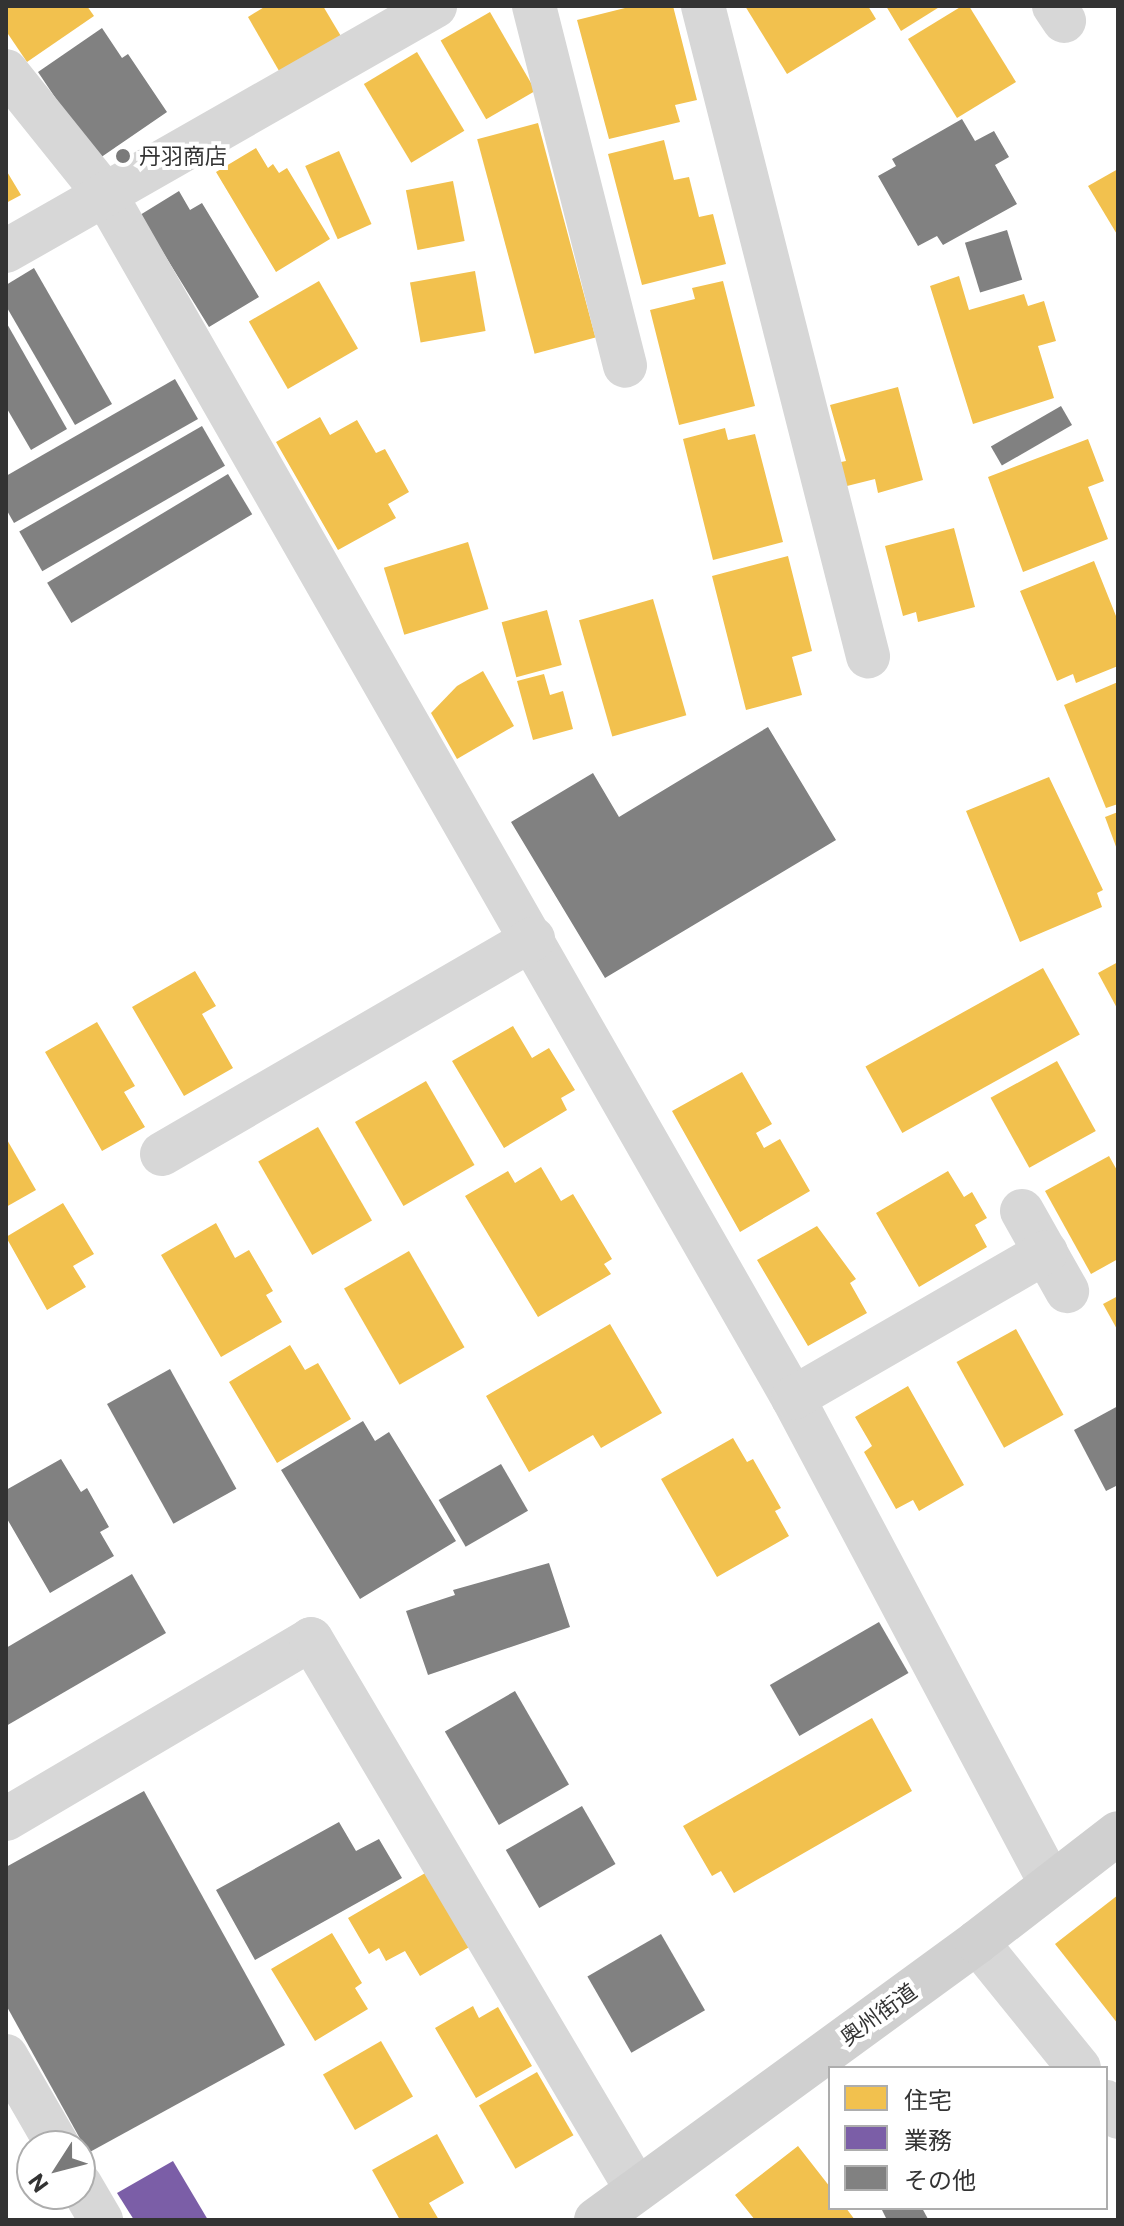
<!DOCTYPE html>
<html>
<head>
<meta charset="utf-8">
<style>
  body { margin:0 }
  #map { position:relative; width:1124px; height:2226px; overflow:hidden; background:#fff; font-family:Commissioner,"Noto Sans JP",sans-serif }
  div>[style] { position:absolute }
  .homes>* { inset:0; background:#f2c14e; transform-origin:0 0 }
  .offices>* { inset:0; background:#7b5ea7 }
  .building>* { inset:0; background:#818181; transform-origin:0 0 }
  .street>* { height:44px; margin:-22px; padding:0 22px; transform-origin:22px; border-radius:22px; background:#d7d7d7 }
  .secondary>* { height:44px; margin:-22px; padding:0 22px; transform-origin:22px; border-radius:22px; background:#d0d0d0 }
  .dots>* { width:22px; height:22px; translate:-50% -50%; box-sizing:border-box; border:4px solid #fff; border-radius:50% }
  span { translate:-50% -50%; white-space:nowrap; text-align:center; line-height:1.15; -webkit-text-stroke:8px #fff; paint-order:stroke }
  .poi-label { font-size:22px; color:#333 }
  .left { translate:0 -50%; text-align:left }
  .street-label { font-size:22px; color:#333 }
  .frame { position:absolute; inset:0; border:8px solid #333; pointer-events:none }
  .legend { position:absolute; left:828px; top:2066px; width:280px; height:144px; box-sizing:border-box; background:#fff; border:2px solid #adadad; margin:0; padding:10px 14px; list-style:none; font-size:24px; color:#333 }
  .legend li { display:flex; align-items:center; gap:16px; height:40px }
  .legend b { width:40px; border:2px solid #adadad }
  .north { position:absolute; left:16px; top:2130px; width:80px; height:80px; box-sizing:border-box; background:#fff; border:2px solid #adadad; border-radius:50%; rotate:234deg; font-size:22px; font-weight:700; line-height:32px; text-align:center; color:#333 }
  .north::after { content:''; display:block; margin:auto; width:28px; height:36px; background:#7a7a7a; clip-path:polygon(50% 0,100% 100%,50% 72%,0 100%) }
</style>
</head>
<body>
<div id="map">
  <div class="homes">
    <div style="clip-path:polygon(6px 6px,87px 6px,94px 16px,27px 62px,6px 31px)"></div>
    <div style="clip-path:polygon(266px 6px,323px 6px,348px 48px,286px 83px,248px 17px)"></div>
    <div style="clip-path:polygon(633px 6px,673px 6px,697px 100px,675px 105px,680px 122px,609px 139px,577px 20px)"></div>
    <div style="clip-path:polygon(745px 6px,868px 6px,876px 19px,787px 74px)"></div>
    <div style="clip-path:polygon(886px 6px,941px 6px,901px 31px)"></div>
    <div style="clip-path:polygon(962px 6px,969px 6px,1016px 82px,957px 118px,908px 39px)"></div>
    <div style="left:490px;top:12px;width:91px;height:57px;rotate:60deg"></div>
    <div style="left:417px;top:52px;width:92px;height:62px;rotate:59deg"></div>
    <div style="left:538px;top:123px;width:222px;height:63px;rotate:75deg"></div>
    <div style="clip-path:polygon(664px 140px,674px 180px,689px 177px,699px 217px,713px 214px,726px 264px,642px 285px,608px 154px)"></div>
    <div style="clip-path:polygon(256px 148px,268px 168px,273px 164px,279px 173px,287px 168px,330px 239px,276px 272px,216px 172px)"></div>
    <div style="left:339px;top:151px;width:80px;height:37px;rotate:66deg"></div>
    <div style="clip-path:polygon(1118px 169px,1118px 236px,1088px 186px)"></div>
    <div style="clip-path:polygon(6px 170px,21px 195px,6px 203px)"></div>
    <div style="left:453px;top:181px;width:61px;height:48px;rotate:79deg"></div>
    <div style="left:475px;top:271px;width:61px;height:66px;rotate:80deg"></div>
    <div style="clip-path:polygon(959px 276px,969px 310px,1024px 294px,1028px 306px,1044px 301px,1056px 341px,1038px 346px,1054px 398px,973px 424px,930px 286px)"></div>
    <div style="left:319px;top:281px;width:78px;height:81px;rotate:60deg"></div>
    <div style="clip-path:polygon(723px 281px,755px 406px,679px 425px,650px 310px,695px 299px,692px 288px)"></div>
    <div style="clip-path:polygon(898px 387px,923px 480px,878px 493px,875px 479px,843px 487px,836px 463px,846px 461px,830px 405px)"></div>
    <div style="clip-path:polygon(320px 417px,330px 435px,357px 420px,376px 453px,385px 449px,409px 492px,388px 504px,396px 518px,338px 550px,276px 442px)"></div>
    <div style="clip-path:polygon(725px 428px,728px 440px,755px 434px,783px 542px,713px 560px,683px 439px)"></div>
    <div style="clip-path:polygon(1088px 439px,1104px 481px,1088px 487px,1108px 539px,1023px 572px,988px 477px)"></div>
    <div style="clip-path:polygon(954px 528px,975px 607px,918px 622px,916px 612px,903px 616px,885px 546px)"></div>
    <div style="left:468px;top:542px;width:70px;height:88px;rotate:73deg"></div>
    <div style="clip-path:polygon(788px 556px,812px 651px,792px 657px,802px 695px,746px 710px,712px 576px)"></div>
    <div style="clip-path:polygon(1094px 561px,1118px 621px,1118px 666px,1076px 683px,1073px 674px,1057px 681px,1020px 591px)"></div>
    <div style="left:653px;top:599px;width:121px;height:77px;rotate:74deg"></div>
    <div style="left:547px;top:610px;width:57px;height:47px;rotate:75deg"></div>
    <div style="clip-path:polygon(483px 671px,514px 726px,457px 759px,431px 713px,457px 686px)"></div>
    <div style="clip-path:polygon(544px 674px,550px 695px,563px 691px,573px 729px,533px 740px,517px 681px)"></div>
    <div style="clip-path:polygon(1118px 682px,1118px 804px,1106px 808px,1064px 705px)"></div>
    <div style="clip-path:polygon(1049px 777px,1103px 890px,1097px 893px,1102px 907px,1020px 942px,966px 811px)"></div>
    <div style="clip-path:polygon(1118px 812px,1118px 852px,1105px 817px)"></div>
    <div style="clip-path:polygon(1118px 962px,1118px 1010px,1098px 973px)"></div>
    <div style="left:1043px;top:968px;width:76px;height:203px;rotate:61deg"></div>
    <div style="clip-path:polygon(195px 971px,216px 1006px,202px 1014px,233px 1068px,184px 1096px,132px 1007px)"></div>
    <div style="clip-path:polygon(97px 1022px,135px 1086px,124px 1092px,145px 1127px,102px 1151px,45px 1052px)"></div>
    <div style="clip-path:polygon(513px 1026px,532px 1058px,549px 1048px,575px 1090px,561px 1098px,567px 1110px,504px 1148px,452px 1061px)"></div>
    <div style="left:1057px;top:1061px;width:80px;height:76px;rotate:61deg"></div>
    <div style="clip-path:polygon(742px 1072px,772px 1124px,756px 1133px,764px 1148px,780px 1139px,810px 1191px,740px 1232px,672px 1111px)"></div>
    <div style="left:426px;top:1081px;width:97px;height:82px;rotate:60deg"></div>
    <div style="left:318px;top:1127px;width:108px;height:69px;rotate:60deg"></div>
    <div style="clip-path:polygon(6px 1138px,36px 1190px,6px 1207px)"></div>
    <div style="clip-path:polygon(1109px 1156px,1118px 1172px,1118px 1259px,1091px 1274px,1045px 1191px)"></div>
    <div style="clip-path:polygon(541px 1167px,561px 1201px,573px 1194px,612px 1259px,604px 1264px,611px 1274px,538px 1317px,465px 1196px,508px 1171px,515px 1183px)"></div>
    <div style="clip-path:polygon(948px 1171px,964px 1197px,972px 1192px,987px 1218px,975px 1225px,987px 1247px,919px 1287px,876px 1213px)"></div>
    <div style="clip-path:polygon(63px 1203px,94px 1254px,73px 1266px,86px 1287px,47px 1310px,6px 1237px)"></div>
    <div style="clip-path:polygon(216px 1223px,235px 1258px,249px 1250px,273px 1291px,266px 1295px,282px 1322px,221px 1357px,161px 1255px)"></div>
    <div style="clip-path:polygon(817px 1226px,856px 1279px,850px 1283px,867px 1313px,808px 1346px,757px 1260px)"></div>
    <div style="left:409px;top:1251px;width:111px;height:75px;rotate:60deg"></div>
    <div style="clip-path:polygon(1118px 1296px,1118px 1331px,1103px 1304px)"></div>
    <div style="clip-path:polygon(610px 1324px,662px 1413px,601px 1448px,593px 1435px,529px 1472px,486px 1396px)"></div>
    <div style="left:1016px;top:1329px;width:98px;height:68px;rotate:61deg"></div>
    <div style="clip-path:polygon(290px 1345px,305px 1370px,318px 1363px,351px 1419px,277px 1463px,229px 1382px)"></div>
    <div style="clip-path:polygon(908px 1386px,964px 1485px,919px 1511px,913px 1500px,896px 1509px,864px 1452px,872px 1446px,855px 1417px)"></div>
    <div style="clip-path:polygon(733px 1438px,747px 1462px,753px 1459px,781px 1508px,775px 1511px,789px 1536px,717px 1577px,661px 1479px)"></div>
    <div style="clip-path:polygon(872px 1718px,912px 1791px,734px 1893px,721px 1871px,712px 1876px,683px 1826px)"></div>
    <div style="clip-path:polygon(427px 1872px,471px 1946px,420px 1976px,405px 1951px,386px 1961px,379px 1948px,369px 1954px,348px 1918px)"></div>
    <div style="clip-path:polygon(1118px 1895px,1118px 2024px,1055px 1944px)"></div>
    <div style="clip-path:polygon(332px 1933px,362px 1983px,355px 1988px,368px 2009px,315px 2041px,271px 1969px)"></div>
    <div style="clip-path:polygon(473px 2006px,479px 2018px,498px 2007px,532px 2066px,476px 2098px,435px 2028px)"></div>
    <div style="left:381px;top:2041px;width:64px;height:67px;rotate:60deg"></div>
    <div style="left:537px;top:2072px;width:73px;height:67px;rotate:60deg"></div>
    <div style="clip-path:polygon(437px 2134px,464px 2183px,429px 2203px,439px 2220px,400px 2220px,372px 2170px)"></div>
    <div style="clip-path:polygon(798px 2146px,830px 2187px,830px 2208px,846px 2208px,855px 2220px,755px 2220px,735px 2195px)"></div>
  </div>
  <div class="offices">
    <div style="clip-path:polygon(173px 2161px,208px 2220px,134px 2220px,117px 2193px)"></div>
  </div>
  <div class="building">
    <div style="clip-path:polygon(102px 28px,122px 58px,128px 54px,167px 112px,97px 160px,38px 72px)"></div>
    <div style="clip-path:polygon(962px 119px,975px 141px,994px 131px,1009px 157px,995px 165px,1017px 204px,943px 245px,937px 236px,918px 246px,878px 176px,896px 166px,892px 159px)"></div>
    <div style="clip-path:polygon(179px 191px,190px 210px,202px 203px,259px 297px,209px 327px,140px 215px)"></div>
    <div style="left:1007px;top:230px;width:52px;height:44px;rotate:73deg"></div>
    <div style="clip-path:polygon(34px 268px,112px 404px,75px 425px,6px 306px,6px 285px)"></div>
    <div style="clip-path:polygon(6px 322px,67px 429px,31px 450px,6px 407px)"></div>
    <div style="clip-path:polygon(175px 379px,198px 419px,14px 523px,6px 509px,6px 476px)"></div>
    <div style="left:1061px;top:406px;width:22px;height:81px;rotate:60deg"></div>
    <div style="left:202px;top:426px;width:46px;height:211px;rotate:60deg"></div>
    <div style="left:228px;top:474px;width:47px;height:211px;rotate:59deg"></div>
    <div style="clip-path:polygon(768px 727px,836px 840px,605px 978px,511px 822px,593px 773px,619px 817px)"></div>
    <div style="left:170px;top:1369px;width:137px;height:72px;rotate:61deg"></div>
    <div style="clip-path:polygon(1118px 1406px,1118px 1485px,1106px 1491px,1074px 1430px)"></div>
    <div style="clip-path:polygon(363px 1421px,375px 1441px,389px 1432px,456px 1541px,360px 1599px,281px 1470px)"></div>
    <div style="clip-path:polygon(61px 1459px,81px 1492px,87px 1488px,109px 1527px,100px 1532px,114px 1556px,50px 1593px,6px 1517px,6px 1490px)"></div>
    <div style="left:501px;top:1464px;width:54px;height:72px;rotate:60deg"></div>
    <div style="clip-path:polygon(549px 1563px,570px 1627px,428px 1675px,406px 1611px,455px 1595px,453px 1590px)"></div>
    <div style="clip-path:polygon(132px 1574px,166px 1633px,6px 1726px,6px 1648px)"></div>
    <div style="left:879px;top:1622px;width:59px;height:126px;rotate:60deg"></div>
    <div style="left:515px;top:1691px;width:108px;height:81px;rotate:60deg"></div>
    <div style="clip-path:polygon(144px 1791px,285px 2045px,88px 2153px,6px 2005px,6px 1867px)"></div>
    <div style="left:582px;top:1806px;width:67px;height:88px;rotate:60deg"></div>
    <div style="clip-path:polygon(339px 1822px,356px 1851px,379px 1839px,402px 1878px,255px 1960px,216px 1890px)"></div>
    <div style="left:661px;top:1934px;width:88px;height:85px;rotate:60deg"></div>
    <div style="clip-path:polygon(881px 2208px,922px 2208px,928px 2219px,887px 2220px)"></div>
  </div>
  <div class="street">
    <div style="left:534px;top:6px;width:371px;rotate:75.8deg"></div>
    <div style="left:703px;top:6px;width:671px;rotate:75.76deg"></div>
    <div style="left:1054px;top:6px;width:18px;rotate:56deg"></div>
    <div style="left:6px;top:71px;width:160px;rotate:51.3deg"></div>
    <div style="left:106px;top:196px;width:1384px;rotate:60.25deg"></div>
    <div style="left:793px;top:1398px;width:550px;rotate:62.04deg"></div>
    <div style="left:6px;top:251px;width:494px;rotate:-29.7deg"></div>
    <div style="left:162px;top:1154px;width:429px;rotate:-30.1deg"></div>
    <div style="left:1022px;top:1211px;width:92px;rotate:60.6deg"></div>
    <div style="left:793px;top:1398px;width:292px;rotate:-30deg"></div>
    <div style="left:6px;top:1819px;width:354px;rotate:-30.5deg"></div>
    <div style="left:311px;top:1639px;width:640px;rotate:59.39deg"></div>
    <div style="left:977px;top:1942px;width:162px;rotate:51deg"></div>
    <div style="left:6px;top:2056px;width:104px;rotate:60deg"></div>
    <div style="left:1106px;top:2102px;width:19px;rotate:51deg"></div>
    <div style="left:80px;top:2184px;width:42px;rotate:59.7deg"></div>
  </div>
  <div class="secondary">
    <div style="left:596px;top:2220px;width:472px;rotate:-36.1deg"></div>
    <div style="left:977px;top:1942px;width:178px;rotate:-37.7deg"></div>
  </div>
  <div class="dots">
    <div style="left:123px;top:156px;background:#7a7a7a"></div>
  </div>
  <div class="poi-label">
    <span class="left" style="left:139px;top:156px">丹羽商店</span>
  </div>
  <div class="street-label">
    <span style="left:878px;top:2014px;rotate:-36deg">奥州街道</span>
  </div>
  <div class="frame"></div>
  <ul class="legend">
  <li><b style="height:22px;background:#f2c14e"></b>住宅</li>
  <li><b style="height:22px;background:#7b5ea7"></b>業務</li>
  <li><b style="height:22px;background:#818181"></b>その他</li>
  </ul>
  <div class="north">N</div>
</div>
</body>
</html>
